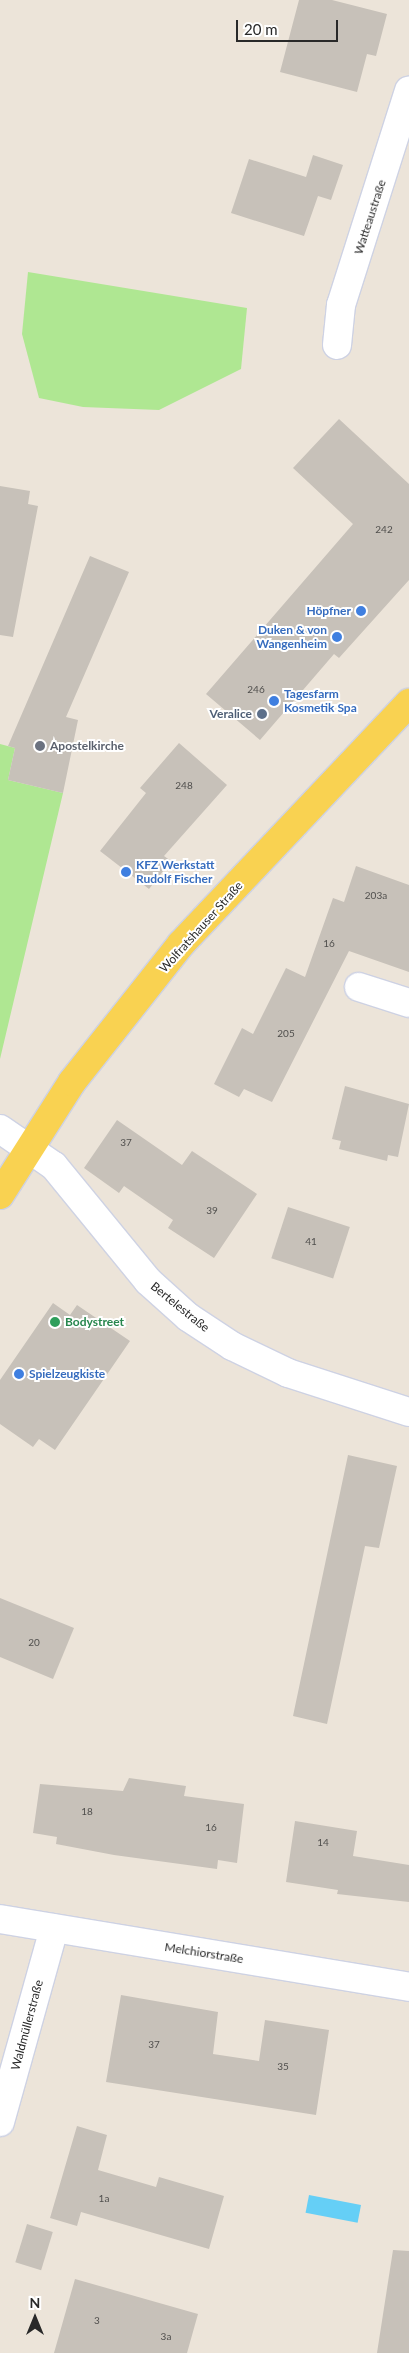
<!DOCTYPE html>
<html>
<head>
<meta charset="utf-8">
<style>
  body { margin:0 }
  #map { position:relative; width:409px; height:2353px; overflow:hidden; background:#ece4d9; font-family:Lato,sans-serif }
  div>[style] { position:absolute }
  .green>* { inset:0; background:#afe792 }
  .water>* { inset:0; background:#65cff6; transform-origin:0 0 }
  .building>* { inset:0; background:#c7c1b9; transform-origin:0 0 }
  .roads { filter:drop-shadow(1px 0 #ced2e3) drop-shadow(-1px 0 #ced2e3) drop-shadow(0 1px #ced2e3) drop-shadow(0 -1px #ced2e3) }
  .minor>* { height:28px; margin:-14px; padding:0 14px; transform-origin:14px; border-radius:14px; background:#fff }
  .major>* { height:28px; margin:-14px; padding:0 14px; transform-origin:14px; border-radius:14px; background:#f9d251 }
  .dots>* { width:14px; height:14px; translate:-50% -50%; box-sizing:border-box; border:2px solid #fff; border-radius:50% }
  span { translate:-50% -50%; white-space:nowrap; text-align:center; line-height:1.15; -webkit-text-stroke:4px #fff; paint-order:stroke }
  .number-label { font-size:10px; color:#504f4d }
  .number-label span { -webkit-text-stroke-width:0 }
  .street-label { font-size:12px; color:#292929 }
  .shop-label { font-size:12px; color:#366cbe; font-weight:700 }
  .right { translate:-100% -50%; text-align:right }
  .left { translate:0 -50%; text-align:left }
  .service-label { font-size:12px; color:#4e5e75; font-weight:700 }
  .worship-label { font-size:12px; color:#5b616d; font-weight:700 }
  .leisure-label { font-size:12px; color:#27864d; font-weight:700 }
  .north { position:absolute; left:10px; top:2293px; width:50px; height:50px; -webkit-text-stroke:4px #fff; paint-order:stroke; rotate:0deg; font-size:14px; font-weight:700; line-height:20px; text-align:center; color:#292929 }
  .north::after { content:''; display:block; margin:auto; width:18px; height:22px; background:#292929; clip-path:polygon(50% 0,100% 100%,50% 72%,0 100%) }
  .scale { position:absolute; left:236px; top:20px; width:102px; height:22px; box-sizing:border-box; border:2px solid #292929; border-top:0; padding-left:6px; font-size:15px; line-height:18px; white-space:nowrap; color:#292929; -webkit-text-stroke:4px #fff; paint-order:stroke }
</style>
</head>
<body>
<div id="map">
  <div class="green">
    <div style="clip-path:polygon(28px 272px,247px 308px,241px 369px,159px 410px,83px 407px,39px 398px,22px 334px)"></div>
    <div style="clip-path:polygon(0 744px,15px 748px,8px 780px,63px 793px,0 1059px)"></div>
  </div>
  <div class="water">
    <div style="left:309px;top:2195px;width:53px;height:18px;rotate:11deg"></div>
  </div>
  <div class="building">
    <div style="clip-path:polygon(299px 0,332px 0,387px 14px,376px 56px,367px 54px,357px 92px,280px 72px)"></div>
    <div style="clip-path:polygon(313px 155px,343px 165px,331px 200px,318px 196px,304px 236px,231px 213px,249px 159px,306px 177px)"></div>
    <div style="clip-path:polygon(339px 419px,409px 484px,409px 580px,339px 658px,334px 654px,260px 740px,206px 694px,353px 524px,293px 468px)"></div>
    <div style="clip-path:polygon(0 486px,30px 491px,28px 504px,38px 506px,13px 637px,0 635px)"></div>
    <div style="clip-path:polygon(90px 556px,129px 572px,66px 717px,78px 720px,63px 793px,8px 780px,15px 748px,8px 746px)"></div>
    <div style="clip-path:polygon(179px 743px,227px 785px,164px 856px,171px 861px,149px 889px,100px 851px,146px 793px,140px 788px)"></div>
    <div style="clip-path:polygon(356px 866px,409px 885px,409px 972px,349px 951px,272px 1102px,244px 1089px,239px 1097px,214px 1084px,242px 1028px,253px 1034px,286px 968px,305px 977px,333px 898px,344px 902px)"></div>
    <div style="clip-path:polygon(345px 1086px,409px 1104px,398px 1157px,388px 1155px,387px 1161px,339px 1149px,341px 1141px,332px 1139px)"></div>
    <div style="clip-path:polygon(117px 1120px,182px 1165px,192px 1151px,257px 1194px,214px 1258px,168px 1228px,173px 1220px,124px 1186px,119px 1193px,84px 1168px)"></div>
    <div style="left:288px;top:1207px;width:65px;height:54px;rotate:18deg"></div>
    <div style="clip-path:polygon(53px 1303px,70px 1315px,77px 1305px,130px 1341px,55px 1450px,39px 1439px,33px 1447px,0 1424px,0 1380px)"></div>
    <div style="clip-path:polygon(348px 1455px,397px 1466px,379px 1548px,365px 1546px,327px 1724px,293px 1716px)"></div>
    <div style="clip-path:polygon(0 1598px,74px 1628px,53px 1679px,0 1657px)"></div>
    <div style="clip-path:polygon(129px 1778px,186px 1786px,184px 1796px,244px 1804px,237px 1863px,218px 1860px,217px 1869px,114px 1855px,56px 1844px,57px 1837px,33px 1833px,40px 1784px,123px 1791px)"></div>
    <div style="clip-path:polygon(295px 1821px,357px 1831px,353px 1856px,409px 1865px,409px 1902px,337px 1894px,338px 1890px,286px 1882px)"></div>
    <div style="clip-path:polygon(121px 1995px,218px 2012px,213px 2054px,259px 2061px,265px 2020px,329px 2030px,316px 2115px,106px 2082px)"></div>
    <div style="clip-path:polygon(77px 2126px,107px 2135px,98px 2170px,156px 2187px,159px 2177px,224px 2196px,209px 2249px,81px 2212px,77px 2226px,50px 2218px)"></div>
    <div style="left:27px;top:2224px;width:27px;height:40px;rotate:17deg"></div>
    <div style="clip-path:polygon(393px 2250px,409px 2251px,409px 2353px,377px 2353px)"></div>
    <div style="clip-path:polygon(75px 2279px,198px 2314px,187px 2353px,54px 2353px)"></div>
  </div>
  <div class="roads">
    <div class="minor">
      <div style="left:337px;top:345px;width:40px;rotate:-84.3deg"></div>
      <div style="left:341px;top:305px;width:225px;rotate:-72.4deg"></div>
      <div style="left:359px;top:987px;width:52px;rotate:17.7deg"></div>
      <div style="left:0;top:1129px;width:65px;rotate:34.4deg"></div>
      <div style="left:54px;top:1166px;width:149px;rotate:50.7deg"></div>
      <div style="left:148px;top:1281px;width:54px;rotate:42deg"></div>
      <div style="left:188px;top:1317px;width:53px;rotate:33.4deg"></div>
      <div style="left:232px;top:1346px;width:62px;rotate:25.7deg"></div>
      <div style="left:288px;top:1373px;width:127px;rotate:17.9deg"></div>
      <div style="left:0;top:1919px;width:415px;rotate:9.4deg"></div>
      <div style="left:0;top:2122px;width:201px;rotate:-74.4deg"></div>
    </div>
    <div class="major">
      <div style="left:0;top:1195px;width:134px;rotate:-57.5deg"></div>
      <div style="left:72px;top:1082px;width:176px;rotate:-51.7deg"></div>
      <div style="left:181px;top:944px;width:332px;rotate:-46.6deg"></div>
    </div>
  </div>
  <div class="dots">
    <div style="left:361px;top:611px;background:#3f7fe0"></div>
    <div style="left:337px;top:637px;background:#3f7fe0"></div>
    <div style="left:274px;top:701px;background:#3f7fe0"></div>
    <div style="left:262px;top:714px;background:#5c6f8a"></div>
    <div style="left:40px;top:746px;background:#6b7280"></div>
    <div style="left:126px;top:872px;background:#3f7fe0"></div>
    <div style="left:55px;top:1322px;background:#2e9e5b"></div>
    <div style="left:19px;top:1374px;background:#3f7fe0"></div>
  </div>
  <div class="number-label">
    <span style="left:384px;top:530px">242</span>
    <span style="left:256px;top:690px">246</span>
    <span style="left:184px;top:786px">248</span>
    <span style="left:376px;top:896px">203a</span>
    <span style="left:329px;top:944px">16</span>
    <span style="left:286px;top:1034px">205</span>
    <span style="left:126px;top:1143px">37</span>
    <span style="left:212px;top:1211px">39</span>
    <span style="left:311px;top:1242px">41</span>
    <span style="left:34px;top:1643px">20</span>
    <span style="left:87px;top:1812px">18</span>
    <span style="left:211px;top:1828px">16</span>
    <span style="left:323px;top:1843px">14</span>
    <span style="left:154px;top:2045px">37</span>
    <span style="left:283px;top:2067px">35</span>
    <span style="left:104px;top:2199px">1a</span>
    <span style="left:97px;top:2321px">3</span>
    <span style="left:166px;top:2337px">3a</span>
  </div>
  <div class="street-label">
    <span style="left:370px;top:217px;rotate:-72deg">Watteaustraße</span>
    <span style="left:201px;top:927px;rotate:-48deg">Wolfratshauser Straße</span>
    <span style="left:180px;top:1307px;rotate:39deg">Bertelestraße</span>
    <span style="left:204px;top:1953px;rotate:9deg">Melchiorstraße</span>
    <span style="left:27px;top:2025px;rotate:-75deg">Waldmüllerstraße</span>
  </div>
  <div class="shop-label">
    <span class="right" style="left:351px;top:611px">Höpfner</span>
    <span class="right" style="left:327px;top:637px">Duken &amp; von<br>Wangenheim</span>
    <span class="left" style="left:284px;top:701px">Tagesfarm<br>Kosmetik Spa</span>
    <span class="left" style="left:136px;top:872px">KFZ Werkstatt<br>Rudolf Fischer</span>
    <span class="left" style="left:29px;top:1374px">Spielzeugkiste</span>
  </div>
  <div class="service-label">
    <span class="right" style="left:252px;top:714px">Veralice</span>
  </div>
  <div class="worship-label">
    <span class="left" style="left:50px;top:746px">Apostelkirche</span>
  </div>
  <div class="leisure-label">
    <span class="left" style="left:65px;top:1322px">Bodystreet</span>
  </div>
  <div class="north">N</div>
  <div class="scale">20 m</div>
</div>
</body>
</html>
